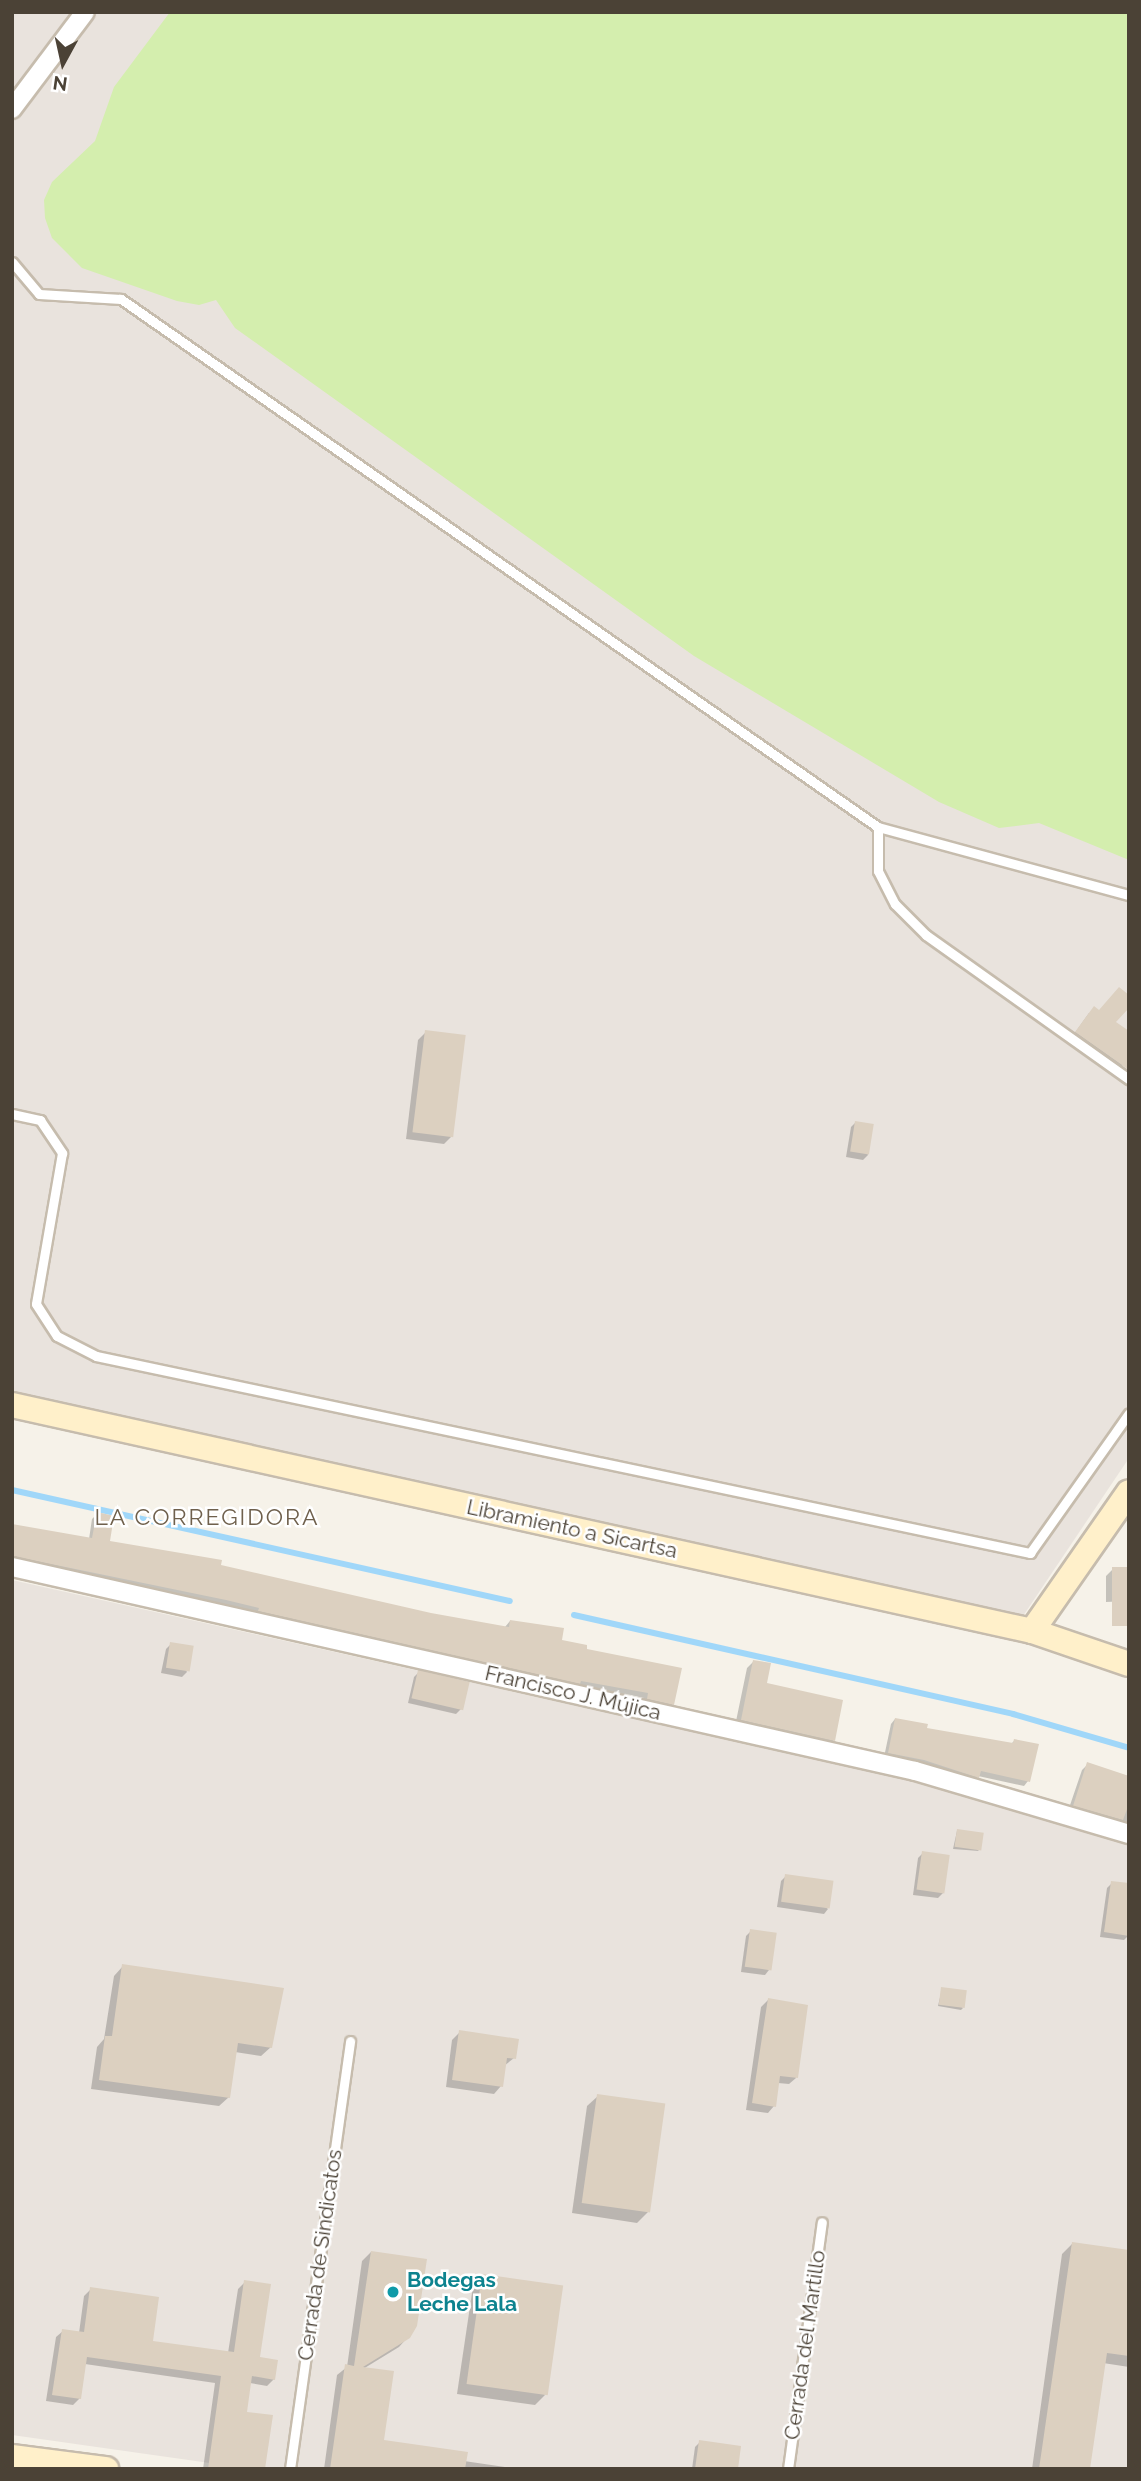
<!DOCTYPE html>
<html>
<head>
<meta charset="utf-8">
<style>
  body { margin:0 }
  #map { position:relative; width:1141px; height:2481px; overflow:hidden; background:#f6f2e9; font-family:Raleway,sans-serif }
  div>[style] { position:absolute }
  .industrial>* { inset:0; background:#e9e3dd }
  .green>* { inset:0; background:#d4eeae }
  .shadow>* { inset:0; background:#0003 }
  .stream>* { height:6px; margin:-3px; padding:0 3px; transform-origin:3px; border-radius:3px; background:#a0d7f9 }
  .building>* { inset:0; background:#dcd0c0; transform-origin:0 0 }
  .roads { filter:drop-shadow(2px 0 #c6bcad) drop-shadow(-2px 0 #c6bcad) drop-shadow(0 2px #c6bcad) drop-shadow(0 -2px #c6bcad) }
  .lane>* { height:9px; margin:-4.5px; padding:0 4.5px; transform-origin:4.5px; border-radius:4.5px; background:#fff }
  .street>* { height:18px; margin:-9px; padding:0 9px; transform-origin:9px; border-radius:9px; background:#fff }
  .secondary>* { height:24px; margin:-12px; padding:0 12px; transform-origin:12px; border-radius:12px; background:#fff0ca }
  .dots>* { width:19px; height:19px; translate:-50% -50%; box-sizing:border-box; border:4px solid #fff; border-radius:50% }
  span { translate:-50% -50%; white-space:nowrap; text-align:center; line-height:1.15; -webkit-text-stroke:5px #fff; paint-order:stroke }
  .street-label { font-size:21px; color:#4b4236 }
  .culture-label { font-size:21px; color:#0d838f; font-weight:700 }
  .left { translate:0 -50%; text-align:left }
  .neighbourhood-label { font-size:23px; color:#6f604c; letter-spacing:2px }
  .frame { position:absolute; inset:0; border:14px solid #4b4236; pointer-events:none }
  .north { position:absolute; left:28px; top:28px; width:70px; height:70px; -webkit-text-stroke:5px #fff; paint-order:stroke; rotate:188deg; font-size:19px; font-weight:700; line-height:28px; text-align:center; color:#4b4236 }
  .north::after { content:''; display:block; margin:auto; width:24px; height:32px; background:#4b4236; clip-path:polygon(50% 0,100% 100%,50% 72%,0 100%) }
</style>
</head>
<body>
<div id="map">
  <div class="industrial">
    <div style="clip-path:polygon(12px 12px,1129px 12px,1129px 1458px,1023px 1616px,12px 1394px)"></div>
    <div style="clip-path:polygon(12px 1580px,913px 1781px,1118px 1838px,1129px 1844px,1129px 2469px,252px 2469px,12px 2435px)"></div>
  </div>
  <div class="green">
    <div style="clip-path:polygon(170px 12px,1129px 12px,1129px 860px,1039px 823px,999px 828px,939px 802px,694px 656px,235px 328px,216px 300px,199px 305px,177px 301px,82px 268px,52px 238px,45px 218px,44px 200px,52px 182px,95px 141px,114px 87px)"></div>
  </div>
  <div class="shadow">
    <div style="clip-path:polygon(1089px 1013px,1114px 1023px,1123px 1065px,1118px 1069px,1072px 1037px)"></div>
    <div style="clip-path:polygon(426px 1032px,452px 1136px,444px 1144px,406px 1139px,418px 1040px)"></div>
    <div style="clip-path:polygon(856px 1122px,868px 1155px,863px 1160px,846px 1157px,851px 1127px)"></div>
    <div style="clip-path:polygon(97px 1514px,108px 1542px,430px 1615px,505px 1627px,510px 1621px,585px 1650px,673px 1704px,668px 1709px,643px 1704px,644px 1698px,576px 1685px,574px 1688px,221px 1605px,12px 1563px,12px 1525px,89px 1539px,92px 1519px)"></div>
    <div style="clip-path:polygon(1129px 1550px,1129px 1601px,1106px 1602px,1106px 1576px,1113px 1569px,1127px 1569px)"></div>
    <div style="clip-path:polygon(171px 1644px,187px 1672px,182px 1677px,161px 1673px,166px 1649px)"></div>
    <div style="clip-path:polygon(753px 1662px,765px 1685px,834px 1740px,827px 1747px,735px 1726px,747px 1668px)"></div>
    <div style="clip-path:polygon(419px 1672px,461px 1709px,456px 1714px,408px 1703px,414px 1677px)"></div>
    <div style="clip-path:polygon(895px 1719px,925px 1729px,1010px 1745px,1014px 1741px,1028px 1781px,1024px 1786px,978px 1776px,973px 1782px,884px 1757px,891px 1724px)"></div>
    <div style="clip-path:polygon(1088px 1764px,1129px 1777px,1129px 1826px,1120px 1821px,1116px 1825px,1068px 1811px,1082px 1770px)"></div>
    <div style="clip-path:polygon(957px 1831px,979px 1851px,953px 1849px)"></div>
    <div style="clip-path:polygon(923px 1853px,943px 1893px,938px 1898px,913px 1895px,918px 1858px)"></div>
    <div style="clip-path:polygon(786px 1876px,828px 1909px,824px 1914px,777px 1907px,781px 1881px)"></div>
    <div style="clip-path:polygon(1112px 1883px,1129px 1935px,1124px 1940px,1100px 1937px,1107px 1888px)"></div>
    <div style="clip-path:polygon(751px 1931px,769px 1970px,765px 1975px,741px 1972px,746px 1936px)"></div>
    <div style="clip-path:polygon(123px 1966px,271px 2047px,261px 2056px,235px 2052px,229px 2097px,219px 2106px,91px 2089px,97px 2047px,104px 2039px,114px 1976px)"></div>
    <div style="clip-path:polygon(942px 1989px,963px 2008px,961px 2010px,938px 2006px)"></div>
    <div style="clip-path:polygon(768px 2000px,796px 2078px,789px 2084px,778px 2083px,774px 2106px,768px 2113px,746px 2110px,761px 2007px)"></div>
    <div style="clip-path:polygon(460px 2032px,514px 2058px,504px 2066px,501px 2086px,494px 2094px,446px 2087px,452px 2040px)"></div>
    <div style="clip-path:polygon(598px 2096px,648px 2212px,637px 2223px,572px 2213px,587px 2106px)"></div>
    <div style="clip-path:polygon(1072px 2244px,1129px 2252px,1129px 2367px,1103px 2363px,1088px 2469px,1032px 2469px,1062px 2254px)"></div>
    <div style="clip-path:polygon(371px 2252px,408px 2337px,399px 2347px,363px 2369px,382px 2441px,464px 2461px,518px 2469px,324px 2469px,337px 2375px,347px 2367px,362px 2261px)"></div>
    <div style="clip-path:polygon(483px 2276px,545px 2395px,535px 2405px,457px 2394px,473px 2286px)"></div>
    <div style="clip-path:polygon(245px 2282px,258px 2359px,274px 2379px,267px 2386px,250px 2383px,245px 2413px,264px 2469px,203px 2469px,215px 2383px,85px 2364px,80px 2398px,73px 2405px,46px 2401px,56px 2337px,63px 2331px,79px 2333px,84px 2296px,91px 2289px,151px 2342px,228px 2353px,238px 2289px)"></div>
    <div style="clip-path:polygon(700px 2442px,736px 2469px,692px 2469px,695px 2447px)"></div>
  </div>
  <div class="stream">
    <div style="left:12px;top:1490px;width:510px;rotate:12.57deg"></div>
    <div style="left:574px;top:1615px;width:450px;rotate:12.7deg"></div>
    <div style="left:1013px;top:1714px;width:121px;rotate:16.3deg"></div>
  </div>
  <div class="building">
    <div style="clip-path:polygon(1119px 987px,1129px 995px,1129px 1008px,1116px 1022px,1129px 1031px,1129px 1070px,1075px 1032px,1094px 1006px,1099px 1010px)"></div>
    <div style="left:425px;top:1030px;width:41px;height:103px;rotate:7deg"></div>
    <div style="left:855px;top:1121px;width:19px;height:31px;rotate:9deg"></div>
    <div style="clip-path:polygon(97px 1512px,114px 1516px,110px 1541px,222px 1560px,221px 1565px,431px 1613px,509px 1627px,510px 1620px,564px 1628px,562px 1640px,587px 1645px,587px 1649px,682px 1668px,674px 1705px,647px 1699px,648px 1693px,581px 1681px,580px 1684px,258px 1611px,259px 1608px,226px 1600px,12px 1556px,12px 1524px,92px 1538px)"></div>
    <div style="left:1112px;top:1567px;width:17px;height:59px"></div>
    <div style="left:170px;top:1642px;width:24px;height:26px;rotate:9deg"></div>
    <div style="clip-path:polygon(753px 1660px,771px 1663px,767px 1683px,843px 1700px,835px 1741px,741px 1720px)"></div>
    <div style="left:418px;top:1670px;width:53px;height:29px;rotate:13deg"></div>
    <div style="clip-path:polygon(895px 1718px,928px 1724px,927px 1728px,1013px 1743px,1014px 1739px,1039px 1744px,1030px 1782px,981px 1771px,979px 1778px,924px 1760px,888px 1753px)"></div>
    <div style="clip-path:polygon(1087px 1762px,1129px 1776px,1129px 1804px,1123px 1820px,1073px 1806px)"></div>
    <div style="left:957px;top:1829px;width:27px;height:18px;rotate:8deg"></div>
    <div style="left:922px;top:1851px;width:28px;height:39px;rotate:8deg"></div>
    <div style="left:785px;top:1874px;width:49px;height:28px;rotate:8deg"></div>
    <div style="clip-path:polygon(1111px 1881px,1129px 1883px,1129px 1936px,1104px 1932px)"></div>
    <div style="left:750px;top:1929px;width:27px;height:38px;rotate:8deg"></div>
    <div style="clip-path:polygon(122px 1964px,284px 1988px,272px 2048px,238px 2043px,230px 2098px,99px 2080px,105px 2036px,112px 2036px)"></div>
    <div style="left:941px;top:1987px;width:26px;height:18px;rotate:7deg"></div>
    <div style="clip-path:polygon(768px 1998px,808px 2005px,798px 2078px,780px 2076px,776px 2107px,752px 2103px)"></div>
    <div style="clip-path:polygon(459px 2030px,519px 2039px,516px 2059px,507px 2058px,503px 2087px,452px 2080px)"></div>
    <div style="left:597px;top:2094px;width:69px;height:110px;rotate:8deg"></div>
    <div style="clip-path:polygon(1072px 2242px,1129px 2250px,1129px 2356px,1107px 2353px,1090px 2469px,1039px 2469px)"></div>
    <div style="clip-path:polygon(371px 2251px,427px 2259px,417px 2326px,410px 2338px,363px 2367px,394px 2371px,384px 2440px,468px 2452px,465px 2469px,330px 2469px,345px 2364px,354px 2366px)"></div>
    <div style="left:482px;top:2274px;width:82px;height:111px;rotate:8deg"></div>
    <div style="clip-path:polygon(244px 2280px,271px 2284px,260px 2357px,278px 2360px,275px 2380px,252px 2376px,247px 2412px,273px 2415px,265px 2469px,208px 2469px,221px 2376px,87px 2357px,81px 2399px,52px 2395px,62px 2329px,84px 2332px,90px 2287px,159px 2297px,153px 2341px,234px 2352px)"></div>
    <div style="clip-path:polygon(699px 2440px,741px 2446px,738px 2469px,695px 2469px)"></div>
  </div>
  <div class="roads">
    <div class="lane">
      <div style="left:12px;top:262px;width:42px;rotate:49.8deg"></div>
      <div style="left:39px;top:294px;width:82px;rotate:3.5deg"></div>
      <div style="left:121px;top:299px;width:923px;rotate:34.9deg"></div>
      <div style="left:878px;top:827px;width:260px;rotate:15.2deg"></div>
      <div style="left:878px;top:827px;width:44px;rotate:90deg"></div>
      <div style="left:878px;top:871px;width:37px;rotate:63deg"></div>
      <div style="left:895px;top:904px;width:44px;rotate:45deg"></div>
      <div style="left:926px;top:935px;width:249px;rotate:35.4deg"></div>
      <div style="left:12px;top:1114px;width:29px;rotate:12deg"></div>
      <div style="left:40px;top:1120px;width:40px;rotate:56deg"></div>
      <div style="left:62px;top:1153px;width:153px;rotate:99.8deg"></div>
      <div style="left:36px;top:1304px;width:38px;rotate:57deg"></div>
      <div style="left:57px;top:1336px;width:44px;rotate:27.1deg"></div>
      <div style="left:96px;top:1356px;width:955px;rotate:11.91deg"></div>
      <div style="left:1030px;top:1553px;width:171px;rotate:-54.7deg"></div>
      <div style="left:290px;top:2469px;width:432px;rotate:-82deg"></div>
      <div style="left:788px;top:2469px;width:249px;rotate:-82.2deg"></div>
    </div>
    <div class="street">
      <div style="left:12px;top:109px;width:121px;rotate:-53deg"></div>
      <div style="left:12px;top:1567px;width:926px;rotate:12.73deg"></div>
      <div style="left:915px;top:1771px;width:223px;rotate:16.4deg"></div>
    </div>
    <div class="secondary">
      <div style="left:12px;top:1405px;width:1045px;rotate:12.49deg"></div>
      <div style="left:1032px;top:1631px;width:102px;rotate:18.8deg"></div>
      <div style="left:1032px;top:1631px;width:169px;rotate:-55.1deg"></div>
      <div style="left:12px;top:2457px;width:95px;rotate:7.3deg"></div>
    </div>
  </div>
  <div class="dots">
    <div style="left:393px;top:2292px;background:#0f9aa8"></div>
  </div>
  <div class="street-label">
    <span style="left:572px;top:1529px;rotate:12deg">Libramiento a Sicartsa</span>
    <span style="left:573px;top:1693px;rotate:13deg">Francisco J. Mújica</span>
    <span style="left:320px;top:2255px;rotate:-82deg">Cerrada de Sindicatos</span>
    <span style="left:805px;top:2345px;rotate:-82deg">Cerrada del Martillo</span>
  </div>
  <div class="culture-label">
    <span class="left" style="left:407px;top:2292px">Bodegas<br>Leche Lala</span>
  </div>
  <div class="neighbourhood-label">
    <span style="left:207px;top:1517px">LA CORREGIDORA</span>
  </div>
  <div class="frame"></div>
  <div class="north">N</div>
</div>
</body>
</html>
